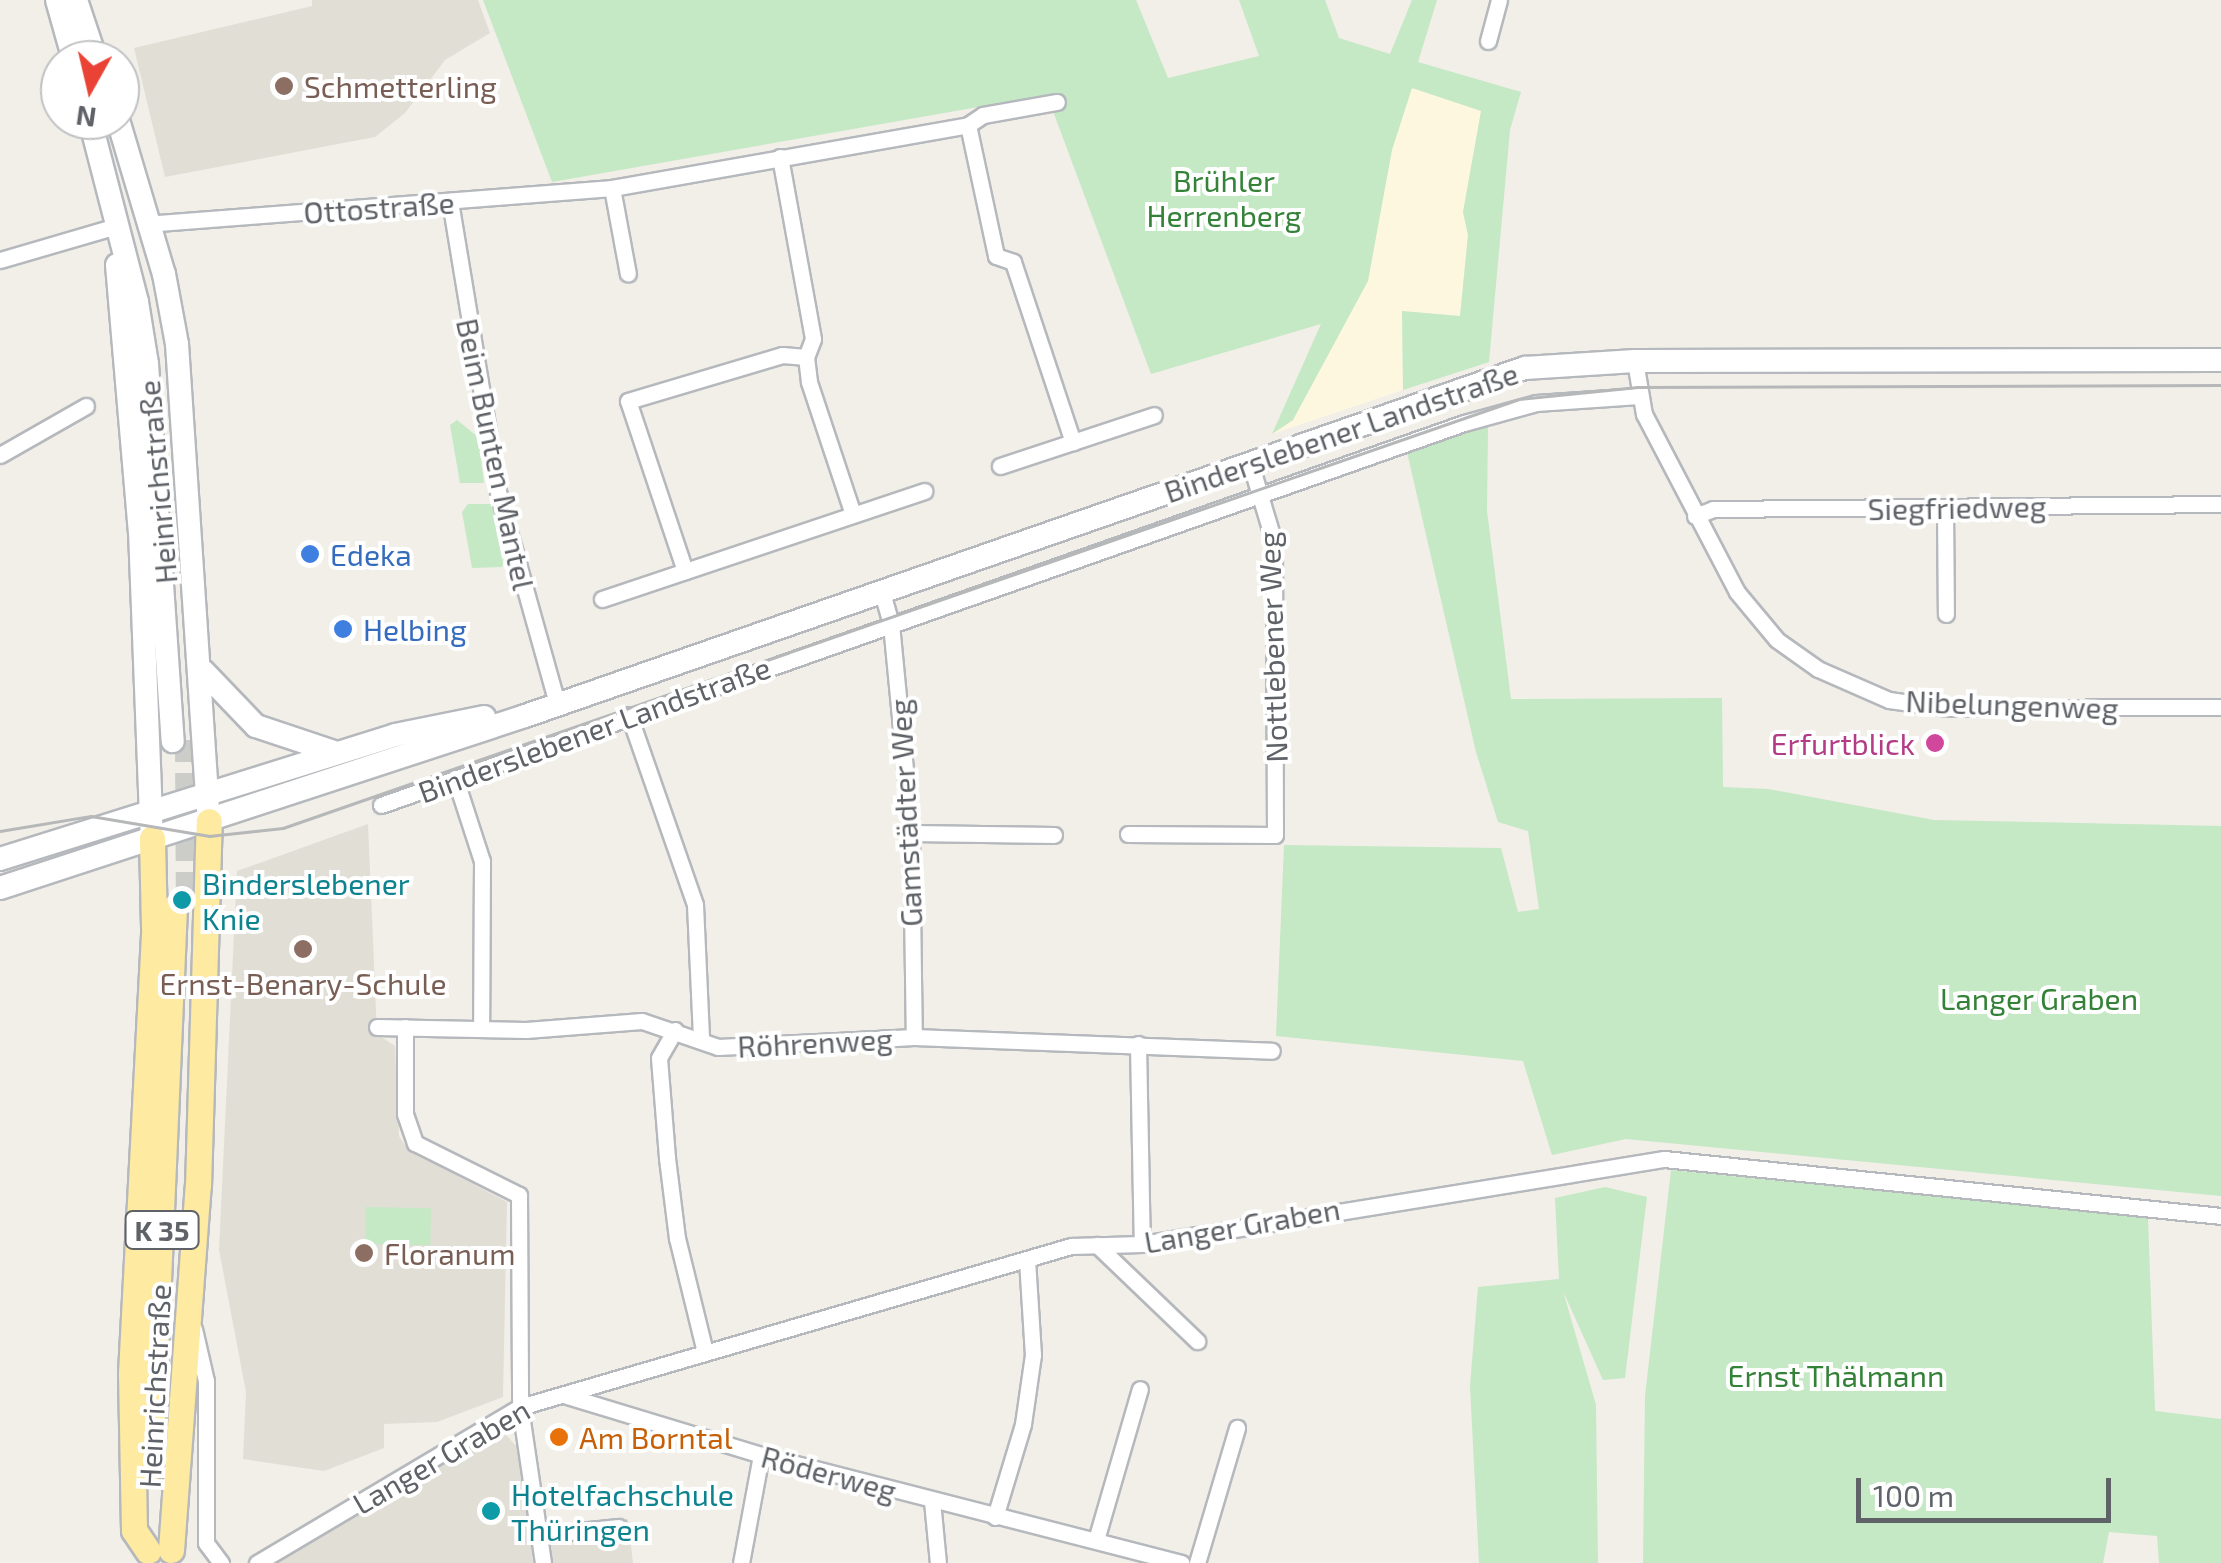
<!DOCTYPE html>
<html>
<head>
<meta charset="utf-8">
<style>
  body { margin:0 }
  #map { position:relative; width:2221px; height:1563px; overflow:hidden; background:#f1efe8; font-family:"Exo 2",sans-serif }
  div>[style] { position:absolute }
  .commercial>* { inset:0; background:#fef7e0 }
  .education>* { inset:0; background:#e1ded6 }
  .green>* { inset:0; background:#c5e8c5; transform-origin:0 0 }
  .secondary-tunnel>* { height:22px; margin-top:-11px; transform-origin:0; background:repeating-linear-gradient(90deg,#ccccc8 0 22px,transparent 0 33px) }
  .roads { filter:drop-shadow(2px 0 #b5b8bc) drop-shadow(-2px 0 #b5b8bc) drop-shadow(0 2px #b5b8bc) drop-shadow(0 -2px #b5b8bc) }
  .minor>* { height:15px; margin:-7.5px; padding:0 7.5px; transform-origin:7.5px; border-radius:7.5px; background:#fff }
  .secondary>* { height:22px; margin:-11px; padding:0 11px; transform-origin:11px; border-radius:11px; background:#fff }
  .trunk>* { height:25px; margin:-12.5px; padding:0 12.5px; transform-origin:12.5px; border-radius:12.5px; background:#feeaa1 }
  .tram>* { height:2.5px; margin:-1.25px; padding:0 1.25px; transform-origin:1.25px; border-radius:1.25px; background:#b6b7b8 }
  .dots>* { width:28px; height:28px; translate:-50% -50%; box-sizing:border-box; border:5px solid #fff; border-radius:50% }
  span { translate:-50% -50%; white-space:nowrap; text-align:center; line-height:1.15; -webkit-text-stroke:8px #fff; paint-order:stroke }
  .shield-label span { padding:2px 8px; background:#fff; border:2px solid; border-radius:8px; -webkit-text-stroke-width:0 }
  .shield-label { font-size:28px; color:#5f6368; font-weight:700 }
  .education-label { font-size:30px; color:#785e54 }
  .left { translate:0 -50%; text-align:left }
  .park-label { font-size:30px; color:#348238 }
  .street-label { font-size:30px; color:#5f6368 }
  .shop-label { font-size:30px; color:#366cbe }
  .hotel-label { font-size:30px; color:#b23c85 }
  .right { translate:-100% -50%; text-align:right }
  .culture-label { font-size:30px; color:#0d838f }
  .food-label { font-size:30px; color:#c56008 }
  .north { position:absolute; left:40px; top:40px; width:100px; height:100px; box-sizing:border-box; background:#fff; border:2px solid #bfc1c3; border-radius:50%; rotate:188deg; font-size:28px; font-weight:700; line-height:40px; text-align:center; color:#5f6368 }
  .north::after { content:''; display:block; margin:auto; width:35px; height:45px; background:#ea4335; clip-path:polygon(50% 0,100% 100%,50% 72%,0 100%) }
  .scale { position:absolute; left:1856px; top:1478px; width:255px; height:45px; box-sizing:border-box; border:5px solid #5f6368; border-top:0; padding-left:12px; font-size:30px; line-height:35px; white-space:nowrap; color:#5f6368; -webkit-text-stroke:8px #fff; paint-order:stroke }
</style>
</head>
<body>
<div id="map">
  <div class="commercial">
    <div style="clip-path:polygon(1412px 88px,1482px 111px,1463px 212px,1468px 235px,1460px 316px,1402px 311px,1403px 390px,1272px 434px,1293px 420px)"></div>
  </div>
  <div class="education">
    <div style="clip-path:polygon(312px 0,478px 0,490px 33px,445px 60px,405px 113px,375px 137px,165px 177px,134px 48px,312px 6px)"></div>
    <div style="clip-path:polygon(368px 824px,377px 1034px,395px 1046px,399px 1136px,408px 1150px,507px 1202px,503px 1397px,437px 1422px,384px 1424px,384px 1448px,324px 1471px,243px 1459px,246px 1392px,219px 1250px,237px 871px)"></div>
    <div style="clip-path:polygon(506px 1435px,520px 1450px,533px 1563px,276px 1563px,485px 1438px)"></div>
    <div style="clip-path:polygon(628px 1519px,633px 1563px,553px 1563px,549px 1529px)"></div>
  </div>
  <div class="green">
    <div style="clip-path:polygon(483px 0,1136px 0,1168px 78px,1259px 56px,1239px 0,1325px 0,1339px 38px,1390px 54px,1412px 0,1437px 0,1418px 62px,1521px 92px,1510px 130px,1489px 362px,1403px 390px,1402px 311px,1460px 316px,1468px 235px,1463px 212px,1481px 111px,1412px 88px,1392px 150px,1368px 281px,1293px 420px,1272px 434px,1321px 324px,1151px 374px,1047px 95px,552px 182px)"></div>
    <div style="clip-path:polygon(457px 420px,478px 437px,484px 483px,460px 483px,450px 425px)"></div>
    <div style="clip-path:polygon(1488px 425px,1487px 511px,1511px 699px,1722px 698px,1723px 787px,1768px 789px,1934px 820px,2221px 826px,2221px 1196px,1626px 1139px,1552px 1155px,1523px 1061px,1276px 1036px,1284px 845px,1501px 848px,1518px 912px,1539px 909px,1528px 831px,1498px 822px,1476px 752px,1407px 452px)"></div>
    <div style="clip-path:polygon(468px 504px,492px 504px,507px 556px,502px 567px,472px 568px,462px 512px)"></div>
    <div style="clip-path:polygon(1671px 1170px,2148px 1218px,2155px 1411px,2221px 1419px,2221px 1563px,2159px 1563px,2157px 1536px,2109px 1532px,2103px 1563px,1643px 1563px,1645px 1396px)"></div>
    <div style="clip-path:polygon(1605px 1187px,1647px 1197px,1625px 1378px,1603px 1380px,1563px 1291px,1596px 1405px,1598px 1563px,1479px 1563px,1470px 1386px,1478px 1287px,1559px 1279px,1555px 1198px)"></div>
    <div style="left:366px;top:1207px;width:65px;height:37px;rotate:1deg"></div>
  </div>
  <div class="secondary-tunnel">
    <div style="left:186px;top:740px;width:169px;rotate:89.7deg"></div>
  </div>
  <div class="roads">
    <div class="minor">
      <div style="left:1488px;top:41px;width:42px;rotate:-75deg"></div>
      <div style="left:968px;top:125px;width:134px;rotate:77.9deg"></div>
      <div style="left:996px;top:256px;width:18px;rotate:19deg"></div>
      <div style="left:1013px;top:262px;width:190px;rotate:71.6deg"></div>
      <div style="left:780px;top:157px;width:185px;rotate:79.7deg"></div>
      <div style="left:813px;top:339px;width:19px;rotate:111deg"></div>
      <div style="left:806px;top:357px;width:25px;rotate:83deg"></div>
      <div style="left:809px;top:382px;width:139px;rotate:71.6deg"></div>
      <div style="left:612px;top:188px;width:87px;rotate:79.5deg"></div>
      <div style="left:450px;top:201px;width:295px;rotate:80.6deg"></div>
      <div style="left:498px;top:492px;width:220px;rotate:74.4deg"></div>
      <div style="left:146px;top:224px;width:467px;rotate:-4.4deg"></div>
      <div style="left:612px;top:188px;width:362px;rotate:-10deg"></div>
      <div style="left:968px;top:125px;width:18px;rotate:-34deg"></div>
      <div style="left:983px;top:115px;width:75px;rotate:-10deg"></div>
      <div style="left:0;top:260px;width:121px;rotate:-16.3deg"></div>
      <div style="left:1635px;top:361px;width:54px;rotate:80.4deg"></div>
      <div style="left:1644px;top:414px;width:201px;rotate:62.4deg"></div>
      <div style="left:1737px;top:592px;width:62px;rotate:50.2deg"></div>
      <div style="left:1777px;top:640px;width:50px;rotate:35.3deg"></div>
      <div style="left:1818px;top:669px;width:77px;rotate:23.6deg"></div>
      <div style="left:1889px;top:700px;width:59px;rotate:7.9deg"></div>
      <div style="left:1947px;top:708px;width:274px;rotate:-0.2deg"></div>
      <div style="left:0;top:455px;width:99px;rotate:-29.7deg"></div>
      <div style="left:1000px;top:466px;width:162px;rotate:-18.3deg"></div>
      <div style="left:1945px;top:508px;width:106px;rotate:89.5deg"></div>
      <div style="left:1695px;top:516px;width:19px;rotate:-21deg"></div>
      <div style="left:1713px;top:509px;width:508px;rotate:-0.56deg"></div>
      <div style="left:685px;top:571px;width:179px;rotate:-108.5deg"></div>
      <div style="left:628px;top:401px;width:161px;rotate:-16.6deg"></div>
      <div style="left:782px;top:355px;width:24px;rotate:5deg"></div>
      <div style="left:881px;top:589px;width:36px;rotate:74deg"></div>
      <div style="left:891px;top:624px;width:210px;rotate:84.5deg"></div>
      <div style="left:911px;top:833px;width:204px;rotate:89.2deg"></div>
      <div style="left:602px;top:599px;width:340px;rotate:-18.5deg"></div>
      <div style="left:629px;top:715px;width:201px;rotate:70.8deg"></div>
      <div style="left:695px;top:905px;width:134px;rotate:87.4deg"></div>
      <div style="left:455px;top:778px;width:87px;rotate:72deg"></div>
      <div style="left:482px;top:861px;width:167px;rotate:90.3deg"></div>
      <div style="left:381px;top:805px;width:1148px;rotate:-19.43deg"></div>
      <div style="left:1464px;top:423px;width:75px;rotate:-15.5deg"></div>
      <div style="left:1536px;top:403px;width:103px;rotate:-3.9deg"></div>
      <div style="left:911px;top:833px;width:143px;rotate:0.8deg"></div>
      <div style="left:1128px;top:834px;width:147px;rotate:0.4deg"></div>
      <div style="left:1275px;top:835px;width:293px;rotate:-90.2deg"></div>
      <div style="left:1274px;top:542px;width:84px;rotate:-106.7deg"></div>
      <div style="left:377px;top:1027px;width:149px;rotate:1.2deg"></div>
      <div style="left:526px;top:1030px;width:116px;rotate:-4.4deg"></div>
      <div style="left:642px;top:1021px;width:80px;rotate:18.9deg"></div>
      <div style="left:718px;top:1047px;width:196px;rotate:-2.9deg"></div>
      <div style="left:914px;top:1037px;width:358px;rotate:2.2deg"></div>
      <div style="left:405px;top:1027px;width:87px;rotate:90deg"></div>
      <div style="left:405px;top:1114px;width:31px;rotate:71deg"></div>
      <div style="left:415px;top:1143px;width:116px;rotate:26.6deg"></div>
      <div style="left:519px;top:1195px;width:212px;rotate:89.7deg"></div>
      <div style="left:520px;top:1407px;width:158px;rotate:81.6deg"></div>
      <div style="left:675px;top:1030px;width:32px;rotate:120deg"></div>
      <div style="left:659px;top:1058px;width:100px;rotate:85.4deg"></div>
      <div style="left:667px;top:1158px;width:81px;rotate:82.9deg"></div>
      <div style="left:677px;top:1238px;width:117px;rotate:76.2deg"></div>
      <div style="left:1138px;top:1044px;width:200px;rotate:88.9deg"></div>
      <div style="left:1097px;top:1245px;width:139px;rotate:43.8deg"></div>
      <div style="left:194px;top:1329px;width:53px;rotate:77deg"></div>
      <div style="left:206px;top:1381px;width:162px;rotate:90deg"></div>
      <div style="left:206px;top:1543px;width:25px;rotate:53deg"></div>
      <div style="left:567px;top:1396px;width:203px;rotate:16.9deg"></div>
      <div style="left:761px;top:1455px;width:434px;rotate:14.4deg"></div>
      <div style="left:932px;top:1501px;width:62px;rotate:84.5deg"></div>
      <div style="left:995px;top:1517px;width:97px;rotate:-73.2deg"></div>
      <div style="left:1023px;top:1424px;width:70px;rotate:-81.8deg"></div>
      <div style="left:1033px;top:1355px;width:95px;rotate:-93.6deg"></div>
      <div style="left:539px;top:1535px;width:80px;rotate:-5.7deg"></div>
      <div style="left:1096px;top:1540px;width:157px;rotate:-73.8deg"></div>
      <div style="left:257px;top:1563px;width:306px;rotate:-30.7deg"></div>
      <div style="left:520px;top:1407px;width:574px;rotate:-16.29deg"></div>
      <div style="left:1071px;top:1246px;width:71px;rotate:-1.6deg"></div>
      <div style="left:1142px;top:1244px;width:529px;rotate:-9.25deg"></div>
      <div style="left:1664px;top:1159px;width:560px;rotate:5.84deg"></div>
      <div style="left:741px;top:1563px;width:110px;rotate:-79.5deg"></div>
      <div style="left:1197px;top:1563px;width:141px;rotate:-73.5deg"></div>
    </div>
    <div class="secondary">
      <div style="left:57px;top:0;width:62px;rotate:74.2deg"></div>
      <div style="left:76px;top:0;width:63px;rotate:71.6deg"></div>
      <div style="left:90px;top:120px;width:188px;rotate:75.5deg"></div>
      <div style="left:137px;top:302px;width:63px;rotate:80.8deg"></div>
      <div style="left:147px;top:364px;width:378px;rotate:86.1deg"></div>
      <div style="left:118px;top:120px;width:161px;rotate:73.4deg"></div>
      <div style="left:164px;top:274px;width:71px;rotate:79.5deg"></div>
      <div style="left:177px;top:344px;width:478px;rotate:86.2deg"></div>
      <div style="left:117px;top:265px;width:267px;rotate:85.1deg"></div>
      <div style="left:140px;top:531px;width:307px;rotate:87.8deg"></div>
      <div style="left:203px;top:671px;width:76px;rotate:46.1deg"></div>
      <div style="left:256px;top:726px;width:85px;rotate:18.4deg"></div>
      <div style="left:0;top:859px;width:414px;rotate:-17.4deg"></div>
      <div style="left:395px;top:735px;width:91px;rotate:-11.4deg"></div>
      <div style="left:0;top:888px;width:552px;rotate:-18.14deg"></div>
      <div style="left:525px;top:716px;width:1059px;rotate:-19.19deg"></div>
      <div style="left:1525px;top:368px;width:110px;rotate:-3.6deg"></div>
      <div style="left:1635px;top:361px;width:586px;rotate:-0.1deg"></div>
    </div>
    <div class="trunk">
      <div style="left:150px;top:1468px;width:561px;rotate:-87.55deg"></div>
      <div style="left:171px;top:1550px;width:365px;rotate:-85.8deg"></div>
      <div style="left:198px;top:1186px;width:365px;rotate:-88.3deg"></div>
      <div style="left:148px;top:1551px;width:25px;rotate:-124deg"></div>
      <div style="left:134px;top:1530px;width:157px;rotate:-91.1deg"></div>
      <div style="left:131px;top:1373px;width:447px;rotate:-87deg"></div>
      <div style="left:154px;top:927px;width:89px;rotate:-91.3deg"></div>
    </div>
  </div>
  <div class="tram">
    <div style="left:0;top:831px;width:92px;rotate:-9.4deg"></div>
    <div style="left:91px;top:816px;width:120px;rotate:9.6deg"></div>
    <div style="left:209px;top:836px;width:74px;rotate:-6.2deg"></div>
    <div style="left:283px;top:828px;width:1308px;rotate:-19.14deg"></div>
    <div style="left:1519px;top:399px;width:119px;rotate:-5.8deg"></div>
    <div style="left:1637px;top:387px;width:584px;rotate:-0.2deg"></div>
  </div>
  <div class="dots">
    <div style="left:284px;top:86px;background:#8d6e63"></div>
    <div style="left:310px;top:554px;background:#3f7fe0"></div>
    <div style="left:343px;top:629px;background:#3f7fe0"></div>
    <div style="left:1935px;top:743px;background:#d1479c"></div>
    <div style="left:182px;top:900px;background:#0f9aa8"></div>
    <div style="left:303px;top:949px;background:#8d6e63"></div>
    <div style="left:364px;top:1253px;background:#8d6e63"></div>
    <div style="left:559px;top:1437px;background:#e8710a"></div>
    <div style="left:491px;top:1511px;background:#0f9aa8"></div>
  </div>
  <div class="shield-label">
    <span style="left:162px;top:1230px">K 35</span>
  </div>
  <div class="education-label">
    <span class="left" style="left:304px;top:86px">Schmetterling</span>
    <span style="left:303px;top:983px">Ernst-Benary-Schule</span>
    <span class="left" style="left:384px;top:1253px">Floranum</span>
  </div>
  <div class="park-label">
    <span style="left:1224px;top:197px">Brühler<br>Herrenberg</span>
    <span style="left:2039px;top:998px">Langer Graben</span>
    <span style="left:1836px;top:1375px">Ernst Thälmann</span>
  </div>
  <div class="street-label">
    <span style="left:379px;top:207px;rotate:-4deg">Ottostraße</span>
    <span style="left:1341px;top:432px;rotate:-19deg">Binderslebener Landstraße</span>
    <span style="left:496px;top:454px;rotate:78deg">Beim Bunten Mantel</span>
    <span style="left:157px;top:482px;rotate:-95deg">Heinrichstraße</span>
    <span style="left:1957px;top:507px;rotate:-1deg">Siegfriedweg</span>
    <span style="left:1272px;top:647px;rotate:-92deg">Nottlebener Weg</span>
    <span style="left:2012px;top:704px;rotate:2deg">Nibelungenweg</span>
    <span style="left:594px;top:729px;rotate:-20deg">Binderslebener Landstraße</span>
    <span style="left:905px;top:813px;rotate:-93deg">Gamstädter Weg</span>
    <span style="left:815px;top:1042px;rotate:-3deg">Röhrenweg</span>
    <span style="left:1242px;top:1225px;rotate:-10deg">Langer Graben</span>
    <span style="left:154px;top:1386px;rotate:-87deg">Heinrichstraße</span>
    <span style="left:441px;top:1456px;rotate:-30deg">Langer Graben</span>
    <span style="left:829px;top:1473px;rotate:15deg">Röderweg</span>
  </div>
  <div class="shop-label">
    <span class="left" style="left:330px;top:554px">Edeka</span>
    <span class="left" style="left:363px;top:629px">Helbing</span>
  </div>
  <div class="hotel-label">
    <span class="right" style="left:1915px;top:743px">Erfurtblick</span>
  </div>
  <div class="culture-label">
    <span class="left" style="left:202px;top:900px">Binderslebener<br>Knie</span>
    <span class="left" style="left:511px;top:1511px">Hotelfachschule<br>Thüringen</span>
  </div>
  <div class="food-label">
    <span class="left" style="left:579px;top:1437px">Am Borntal</span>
  </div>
  <div class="north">N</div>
  <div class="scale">100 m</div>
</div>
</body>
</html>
